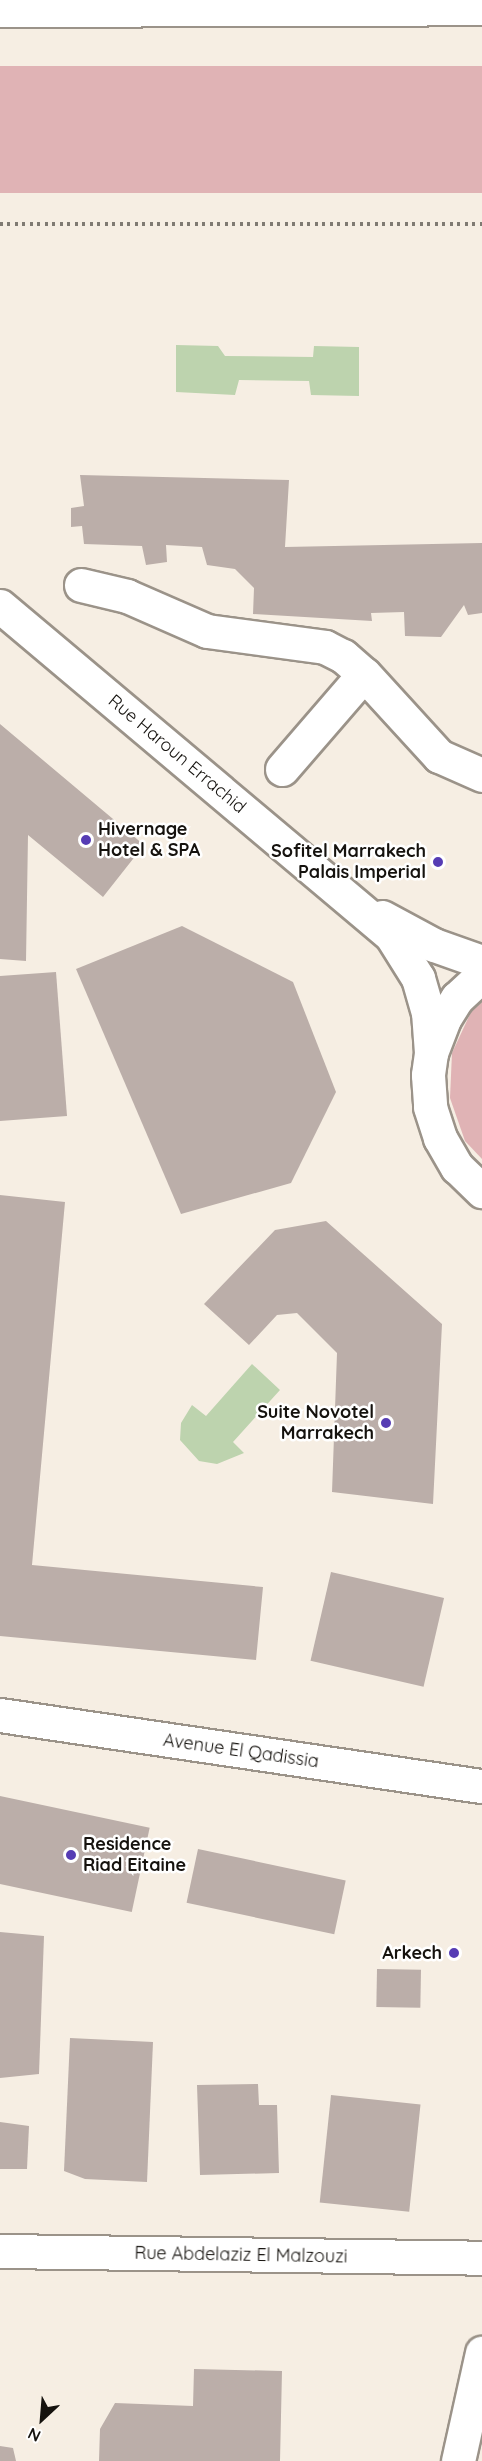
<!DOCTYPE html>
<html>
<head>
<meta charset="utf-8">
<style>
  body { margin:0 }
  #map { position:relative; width:482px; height:2461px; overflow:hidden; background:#f6eee3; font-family:Quicksand,sans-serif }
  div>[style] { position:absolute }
  .green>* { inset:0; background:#e0b3b5; transform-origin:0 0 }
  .water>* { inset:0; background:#bdd3ae }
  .building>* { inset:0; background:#bbaea9; transform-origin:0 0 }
  .path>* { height:4px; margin-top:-2px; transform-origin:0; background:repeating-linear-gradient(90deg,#7f7a72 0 3px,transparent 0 7.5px) }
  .roads { filter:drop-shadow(2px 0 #9b9389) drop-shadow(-2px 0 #9b9389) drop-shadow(0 2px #9b9389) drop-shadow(0 -2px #9b9389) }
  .minor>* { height:33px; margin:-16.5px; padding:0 16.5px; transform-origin:16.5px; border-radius:16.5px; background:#fff }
  .dots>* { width:16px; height:16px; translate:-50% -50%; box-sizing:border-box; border:3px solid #fff; border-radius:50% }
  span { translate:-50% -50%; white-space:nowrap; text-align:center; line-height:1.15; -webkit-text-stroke:5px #fff; paint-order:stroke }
  .street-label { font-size:18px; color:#15120e }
  .poi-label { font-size:18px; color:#15120e; font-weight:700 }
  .left { translate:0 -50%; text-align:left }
  .right { translate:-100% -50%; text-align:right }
  .north { position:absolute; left:12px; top:2389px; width:60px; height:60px; -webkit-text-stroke:4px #fff; paint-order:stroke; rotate:206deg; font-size:16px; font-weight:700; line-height:24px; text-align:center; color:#15120e }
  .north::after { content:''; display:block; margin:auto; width:21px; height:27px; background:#15120e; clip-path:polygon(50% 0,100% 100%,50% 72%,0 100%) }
</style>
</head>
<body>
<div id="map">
  <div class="green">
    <div style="left:482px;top:66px;width:127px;height:482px;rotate:90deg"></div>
    <div style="clip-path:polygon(482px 1002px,482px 1159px,465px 1141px,450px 1098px,452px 1053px,471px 1012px)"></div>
  </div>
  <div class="water">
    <div style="clip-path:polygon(176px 345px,218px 346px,225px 356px,313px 357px,314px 346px,359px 347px,359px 396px,311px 395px,309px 381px,239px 380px,235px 395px,176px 392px)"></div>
    <div style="clip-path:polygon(252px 1364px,280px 1390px,233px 1442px,244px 1453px,217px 1464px,199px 1461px,180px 1440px,181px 1423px,192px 1405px,206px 1416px)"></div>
  </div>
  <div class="building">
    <div style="clip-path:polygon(80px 475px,289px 480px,285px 547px,482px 543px,482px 613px,468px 615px,464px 605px,441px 637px,405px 636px,404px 612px,371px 613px,372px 621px,253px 614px,254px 588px,235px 569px,207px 565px,202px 547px,166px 545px,167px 562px,146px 565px,142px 546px,84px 544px,82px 526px,71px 527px,71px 508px,84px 506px)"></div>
    <div style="clip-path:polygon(0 724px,144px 845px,103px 897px,28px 835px,26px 961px,0 959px)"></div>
    <div style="clip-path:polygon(182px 926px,293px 982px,336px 1092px,291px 1183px,181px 1214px,76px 969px)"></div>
    <div style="clip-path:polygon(56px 972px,67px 1116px,0 1121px,0 976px)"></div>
    <div style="clip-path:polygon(0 1195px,65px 1202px,32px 1565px,263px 1587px,256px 1660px,0 1636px)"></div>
    <div style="clip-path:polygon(326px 1221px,442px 1324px,433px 1504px,332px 1492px,337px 1353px,297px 1313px,277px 1315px,249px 1345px,204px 1304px,275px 1230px)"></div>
    <div style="left:331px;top:1572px;width:116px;height:91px;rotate:13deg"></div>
    <div style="left:0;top:1796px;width:153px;height:86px;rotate:12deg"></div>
    <div style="left:198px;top:1849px;width:151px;height:55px;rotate:12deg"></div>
    <div style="clip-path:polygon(0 1932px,44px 1936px,39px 2074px,0 2078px)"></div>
    <div style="left:377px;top:1969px;width:44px;height:38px;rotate:1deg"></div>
    <div style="clip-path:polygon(70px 2038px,153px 2042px,147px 2182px,85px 2179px,64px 2171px)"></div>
    <div style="clip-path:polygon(258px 2084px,259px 2105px,277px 2105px,279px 2173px,200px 2175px,197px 2085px)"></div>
    <div style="left:331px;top:2095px;width:90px;height:108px;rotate:6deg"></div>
    <div style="clip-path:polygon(0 2122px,29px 2126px,27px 2169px,0 2169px)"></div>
    <div style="clip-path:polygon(194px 2369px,282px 2371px,280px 2461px,99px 2461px,100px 2429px,115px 2403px,193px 2406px)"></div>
    <div style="clip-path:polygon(0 2446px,13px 2448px,16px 2461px,0 2461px)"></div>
  </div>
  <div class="path">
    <div style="left:0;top:224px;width:482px"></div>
  </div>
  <div class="roads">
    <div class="minor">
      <div style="left:0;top:10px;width:482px;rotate:-0.2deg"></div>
      <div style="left:81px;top:585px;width:47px;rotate:13.4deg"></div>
      <div style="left:127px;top:596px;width:87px;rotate:23.6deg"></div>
      <div style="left:207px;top:631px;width:119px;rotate:7.7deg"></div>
      <div style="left:325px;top:647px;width:20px;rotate:27deg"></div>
      <div style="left:343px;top:656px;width:28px;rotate:41deg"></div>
      <div style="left:364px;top:674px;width:111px;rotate:47.6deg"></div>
      <div style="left:439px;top:756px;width:47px;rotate:23.8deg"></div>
      <div style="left:0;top:606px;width:511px;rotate:40.08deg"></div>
      <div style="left:391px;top:935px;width:51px;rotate:57.9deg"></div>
      <div style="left:418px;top:978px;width:35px;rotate:74deg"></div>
      <div style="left:428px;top:1012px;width:41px;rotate:85.8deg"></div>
      <div style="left:282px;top:769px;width:125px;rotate:-49.2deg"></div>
      <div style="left:382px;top:917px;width:59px;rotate:28.3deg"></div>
      <div style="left:434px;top:945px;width:51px;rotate:19.5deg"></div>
      <div style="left:482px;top:975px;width:34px;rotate:137deg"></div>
      <div style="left:457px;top:998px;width:25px;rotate:122deg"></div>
      <div style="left:444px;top:1019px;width:36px;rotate:111deg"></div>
      <div style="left:431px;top:1053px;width:22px;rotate:98deg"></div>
      <div style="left:428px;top:1075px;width:32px;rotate:86deg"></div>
      <div style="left:430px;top:1107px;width:33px;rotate:72deg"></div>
      <div style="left:440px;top:1138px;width:34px;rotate:60deg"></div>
      <div style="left:457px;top:1167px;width:35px;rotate:44deg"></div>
      <div style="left:0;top:1715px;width:487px;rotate:8.4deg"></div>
      <div style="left:0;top:2251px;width:482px;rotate:0.8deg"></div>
      <div style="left:458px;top:2461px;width:111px;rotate:-77.5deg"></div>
    </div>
  </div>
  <div class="dots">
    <div style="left:86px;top:840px;background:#563cb4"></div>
    <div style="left:438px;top:862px;background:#563cb4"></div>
    <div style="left:386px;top:1423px;background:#563cb4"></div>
    <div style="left:71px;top:1855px;background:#563cb4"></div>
    <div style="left:454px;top:1953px;background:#563cb4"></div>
  </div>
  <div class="street-label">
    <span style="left:177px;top:754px;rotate:40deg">Rue Haroun Errachid</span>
    <span style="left:241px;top:1751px;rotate:8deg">Avenue El Qadissia</span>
    <span style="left:241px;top:2255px;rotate:1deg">Rue Abdelaziz El Malzouzi</span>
  </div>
  <div class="poi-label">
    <span class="left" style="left:98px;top:840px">Hivernage<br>Hotel &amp; SPA</span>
    <span class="right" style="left:426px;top:862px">Sofitel Marrakech<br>Palais Imperial</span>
    <span class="right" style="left:374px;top:1423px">Suite Novotel<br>Marrakech</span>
    <span class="left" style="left:83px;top:1855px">Residence<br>Riad Eitaine</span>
    <span class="right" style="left:442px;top:1953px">Arkech</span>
  </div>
  <div class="north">N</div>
</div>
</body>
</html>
